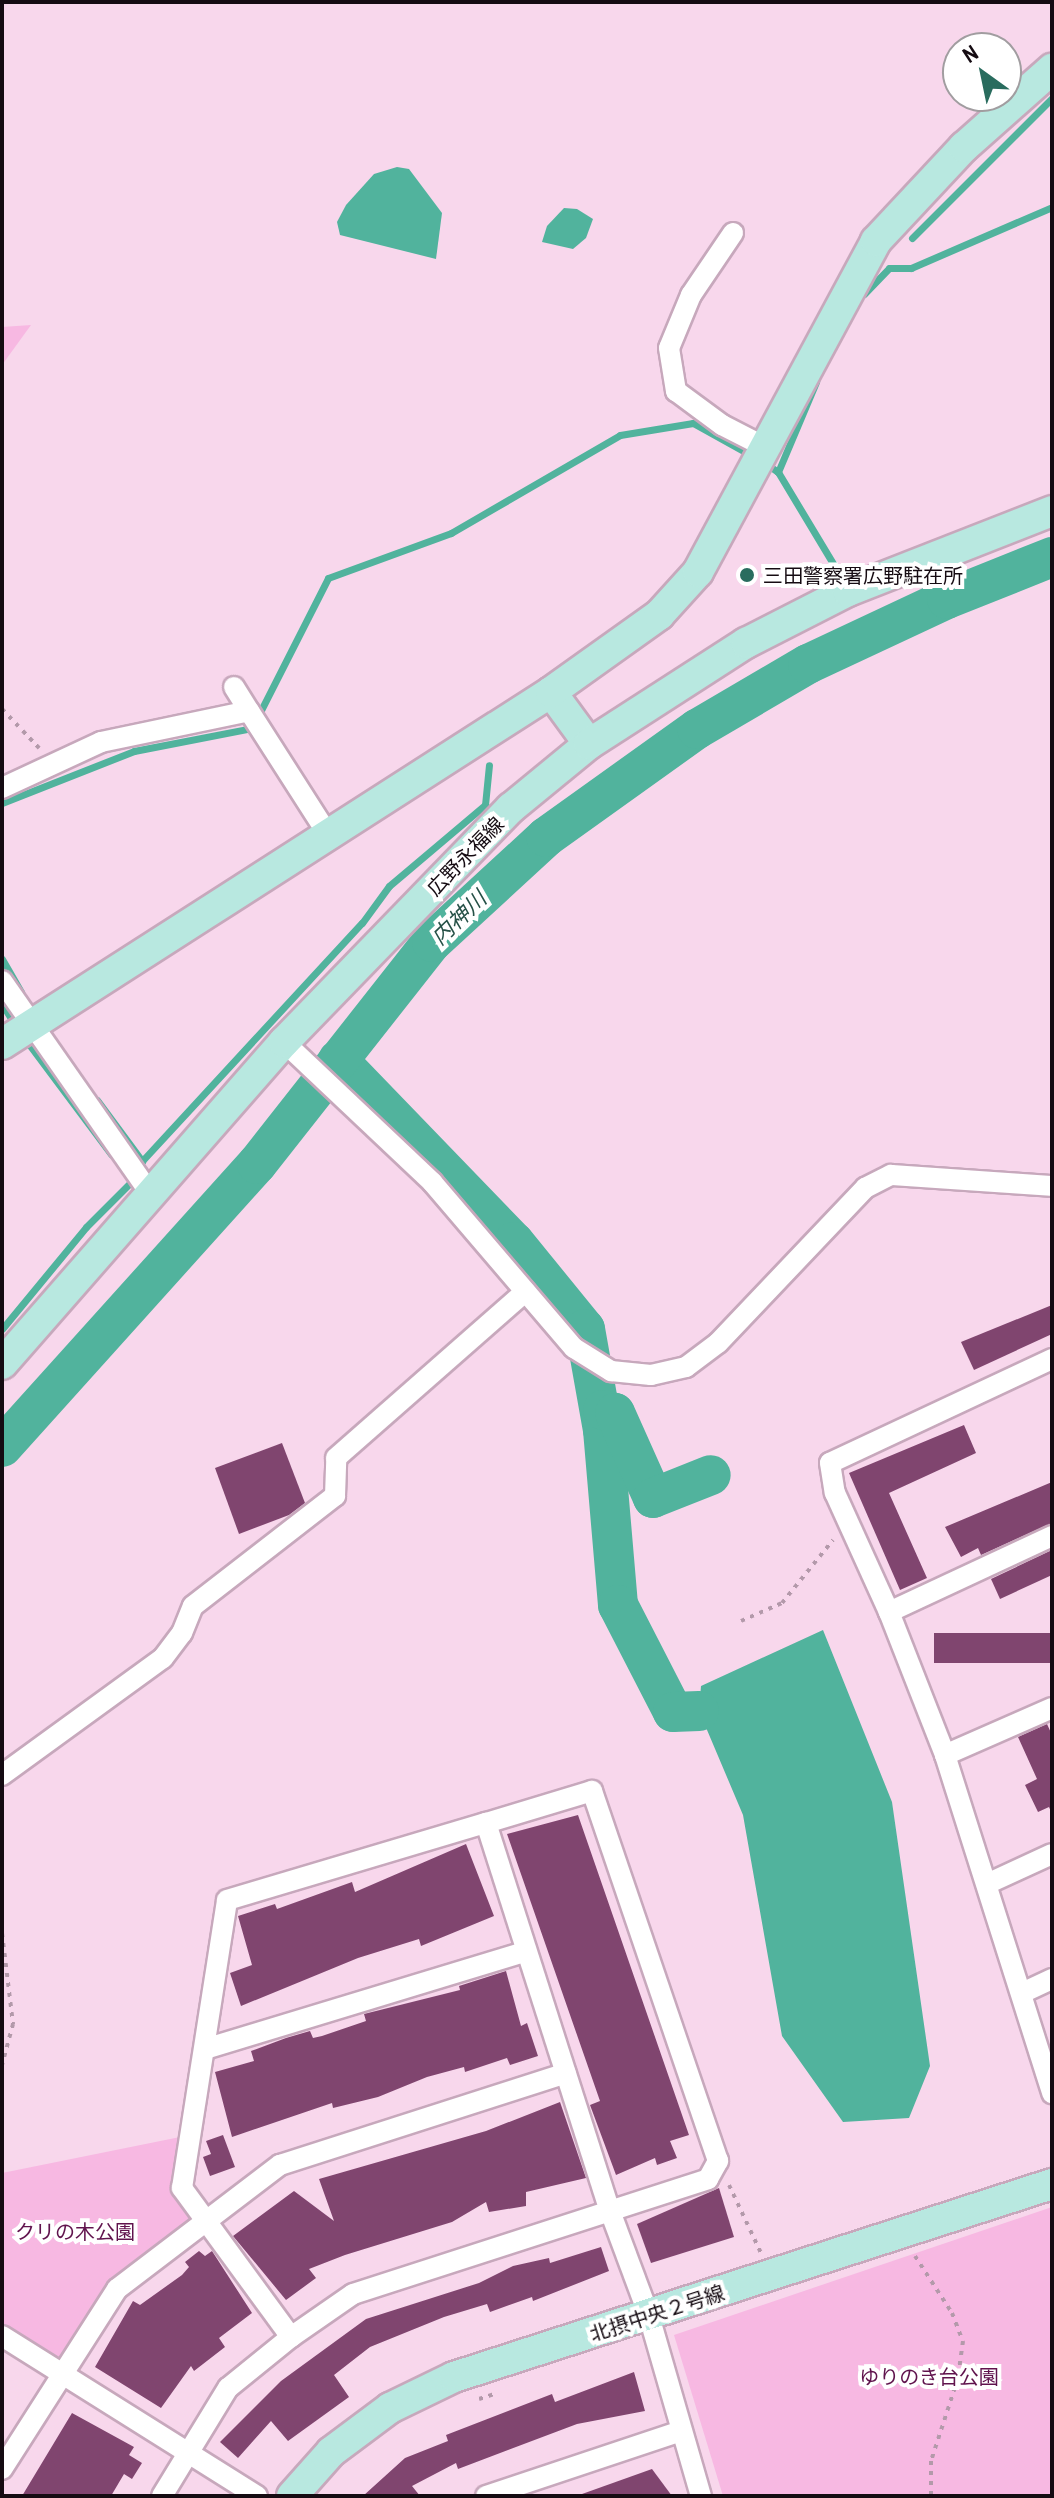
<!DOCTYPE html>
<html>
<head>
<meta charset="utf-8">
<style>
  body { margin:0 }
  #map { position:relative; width:1054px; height:2498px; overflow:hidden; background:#f8d7ec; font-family:"Archivo Narrow","Noto Sans JP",sans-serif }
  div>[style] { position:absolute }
  .green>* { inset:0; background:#f7b8e2 }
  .water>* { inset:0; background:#51b39d }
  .stream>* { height:7px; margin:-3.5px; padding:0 3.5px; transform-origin:3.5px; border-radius:3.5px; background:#51b39d }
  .river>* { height:40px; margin:-20px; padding:0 20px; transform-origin:20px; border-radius:20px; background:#51b39d }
  .building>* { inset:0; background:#80456f; transform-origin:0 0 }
  .path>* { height:4px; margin-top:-2px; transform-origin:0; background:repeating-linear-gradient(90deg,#b399aa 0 4px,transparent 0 10px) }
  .roads { filter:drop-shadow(2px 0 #c7a8bc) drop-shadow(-2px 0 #c7a8bc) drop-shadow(0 2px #c7a8bc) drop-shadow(0 -2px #c7a8bc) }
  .street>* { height:20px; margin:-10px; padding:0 10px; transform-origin:10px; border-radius:10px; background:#fff }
  .secondary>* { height:30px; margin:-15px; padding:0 15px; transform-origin:15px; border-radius:15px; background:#b8e8e0 }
  .dots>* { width:22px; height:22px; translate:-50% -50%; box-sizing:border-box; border:4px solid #fff; border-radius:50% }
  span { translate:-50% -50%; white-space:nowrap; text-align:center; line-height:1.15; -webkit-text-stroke:8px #fff; paint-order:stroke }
  .poi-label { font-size:20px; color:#150b12 }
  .left { translate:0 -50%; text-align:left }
  .street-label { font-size:20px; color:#150b12 }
  .park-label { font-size:20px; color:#60134d }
  .water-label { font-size:22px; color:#265147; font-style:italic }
  .frame { position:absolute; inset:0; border:4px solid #150b12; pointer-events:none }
  .north { position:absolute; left:942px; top:32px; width:80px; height:80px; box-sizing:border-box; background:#fff; border:2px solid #a19da0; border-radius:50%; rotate:327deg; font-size:22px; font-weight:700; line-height:32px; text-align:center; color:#150b12 }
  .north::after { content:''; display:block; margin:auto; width:28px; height:36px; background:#296c5e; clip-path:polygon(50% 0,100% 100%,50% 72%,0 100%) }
</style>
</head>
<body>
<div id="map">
  <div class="green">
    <div style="clip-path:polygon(31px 325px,2px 365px,2px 327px)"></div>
    <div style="clip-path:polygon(190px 2135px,182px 2188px,206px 2221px,117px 2289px,61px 2373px,2px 2336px,2px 2173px)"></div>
    <div style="clip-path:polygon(1052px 2207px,1052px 2496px,723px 2496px,674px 2335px)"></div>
  </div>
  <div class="water">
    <div style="clip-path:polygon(397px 167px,409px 169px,442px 213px,436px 259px,340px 235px,337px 222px,346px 205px,374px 174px)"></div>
    <div style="clip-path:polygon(564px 208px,577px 209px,593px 219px,586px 238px,573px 249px,542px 242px,547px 226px)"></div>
    <div style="clip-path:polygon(823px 1630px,892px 1802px,930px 2066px,909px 2118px,843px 2122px,782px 2036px,743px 1815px,699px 1711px,701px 1686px)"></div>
  </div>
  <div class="stream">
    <div style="left:912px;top:238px;width:198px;rotate:-45deg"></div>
    <div style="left:864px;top:294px;width:36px;rotate:-46deg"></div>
    <div style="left:889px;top:268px;width:22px"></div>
    <div style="left:911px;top:268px;width:154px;rotate:-23.4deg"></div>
    <div style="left:765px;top:463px;width:16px;rotate:35deg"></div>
    <div style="left:778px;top:472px;width:111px;rotate:59deg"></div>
    <div style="left:778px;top:472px;width:98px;rotate:-67.1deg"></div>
    <div style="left:2px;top:803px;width:142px;rotate:-21.5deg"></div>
    <div style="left:134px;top:751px;width:120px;rotate:-11deg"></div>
    <div style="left:252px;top:728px;width:168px;rotate:-63.1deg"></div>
    <div style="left:328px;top:578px;width:131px;rotate:-20.1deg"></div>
    <div style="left:451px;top:533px;width:195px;rotate:-30.1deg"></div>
    <div style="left:620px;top:435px;width:74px;rotate:-9.3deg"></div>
    <div style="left:693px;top:423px;width:70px;rotate:29.1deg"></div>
    <div style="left:2px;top:959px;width:38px;rotate:60deg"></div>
    <div style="left:2px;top:1004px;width:26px;rotate:58deg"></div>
    <div style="left:25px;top:1039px;width:144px;rotate:53.2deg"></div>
    <div style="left:97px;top:1100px;width:76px;rotate:53.6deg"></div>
    <div style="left:2px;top:1329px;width:132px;rotate:-50.5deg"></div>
    <div style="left:86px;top:1227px;width:64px;rotate:-45deg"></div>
    <div style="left:131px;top:1182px;width:24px;rotate:-62deg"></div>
    <div style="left:142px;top:1161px;width:324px;rotate:-47.3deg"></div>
    <div style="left:362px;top:923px;width:46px;rotate:-53.9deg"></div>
    <div style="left:389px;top:886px;width:126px;rotate:-40.2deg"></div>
    <div style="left:485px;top:805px;width:40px;rotate:-84.3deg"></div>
  </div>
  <div class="river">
    <div style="left:338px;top:1060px;width:253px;rotate:46deg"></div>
    <div style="left:514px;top:1242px;width:112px;rotate:50.8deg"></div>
    <div style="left:585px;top:1329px;width:103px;rotate:79.9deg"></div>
    <div style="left:603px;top:1430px;width:176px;rotate:85.1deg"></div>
    <div style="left:618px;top:1605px;width:120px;rotate:62.8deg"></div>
    <div style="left:673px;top:1712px;width:26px;rotate:-2deg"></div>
    <div style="left:603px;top:1410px;width:12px;rotate:14deg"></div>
    <div style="left:615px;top:1413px;width:93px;rotate:65.9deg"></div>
    <div style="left:653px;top:1498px;width:62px;rotate:-21.6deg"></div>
    <div style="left:2px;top:1447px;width:381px;rotate:-48deg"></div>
    <div style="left:257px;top:1164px;width:283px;rotate:-51.8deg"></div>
    <div style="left:432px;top:942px;width:155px;rotate:-42.6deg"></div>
    <div style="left:546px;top:837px;width:186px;rotate:-35.6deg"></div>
    <div style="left:697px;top:729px;width:129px;rotate:-30.4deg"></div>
    <div style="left:808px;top:664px;width:153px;rotate:-25.1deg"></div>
    <div style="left:947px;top:599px;width:113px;rotate:-21.8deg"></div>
  </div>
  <div class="building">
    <div style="clip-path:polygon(1052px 1305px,1052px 1334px,974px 1370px,961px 1342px)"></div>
    <div style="clip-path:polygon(964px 1425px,976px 1453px,889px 1493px,927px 1578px,900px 1590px,849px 1473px)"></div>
    <div style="clip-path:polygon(282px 1443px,305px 1503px,289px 1515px,239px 1534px,215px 1468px)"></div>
    <div style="clip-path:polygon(1052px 1482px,1052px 1523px,981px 1555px,978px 1548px,961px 1557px,945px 1527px)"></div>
    <div style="clip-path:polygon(1052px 1550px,1052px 1575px,1000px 1599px,991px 1579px)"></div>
    <div style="left:1052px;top:1633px;width:30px;height:118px;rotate:90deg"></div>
    <div style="clip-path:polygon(1047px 1724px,1052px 1735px,1052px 1814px,1049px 1807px,1038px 1812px,1025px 1785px,1037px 1779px,1018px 1737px)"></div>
    <div style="clip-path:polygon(578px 1815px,689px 2135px,670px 2141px,677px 2158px,657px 2165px,655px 2158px,616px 2175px,590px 2105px,600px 2101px,507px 1834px)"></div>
    <div style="clip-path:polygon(466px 1844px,494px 1916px,421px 1946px,419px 1939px,358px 1958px,241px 2006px,230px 1973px,252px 1965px,238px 1916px,275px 1904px,277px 1909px,352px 1882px,355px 1892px)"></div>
    <div style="clip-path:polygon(506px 1971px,521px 2026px,527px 2023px,538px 2056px,510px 2065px,507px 2058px,465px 2072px,464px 2067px,427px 2077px,378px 2097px,333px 2108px,332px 2103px,232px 2137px,215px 2072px,254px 2061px,251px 2051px,286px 2038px,310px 2031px,313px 2038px,322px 2036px,366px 2021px,364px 2014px,460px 1990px,459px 1986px)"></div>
    <div style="clip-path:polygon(560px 2102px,586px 2178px,526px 2192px,526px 2206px,489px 2212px,486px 2202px,452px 2222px,345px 2255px,309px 2269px,316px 2278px,286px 2300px,233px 2236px,294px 2191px,334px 2221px,319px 2179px,486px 2131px)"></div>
    <div style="clip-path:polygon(223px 2135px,235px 2167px,210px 2176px,203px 2157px,211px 2154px,206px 2141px)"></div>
    <div style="clip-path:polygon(719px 2188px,734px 2237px,651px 2263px,637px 2224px)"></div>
    <div style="clip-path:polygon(601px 2247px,609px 2271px,533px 2301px,532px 2297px,490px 2312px,487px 2304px,444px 2317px,370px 2347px,334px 2375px,349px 2397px,288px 2441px,271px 2421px,238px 2458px,220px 2442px,281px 2381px,366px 2319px,479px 2283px,513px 2266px,549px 2258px,550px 2263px)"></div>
    <div style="clip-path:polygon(199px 2251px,205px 2256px,212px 2251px,252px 2313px,219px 2338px,225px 2347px,194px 2371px,191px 2366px,161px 2408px,95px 2367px,133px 2301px,140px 2305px,182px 2275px,189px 2267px,185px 2262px)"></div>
    <div style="clip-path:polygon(634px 2372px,645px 2411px,577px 2424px,458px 2469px,456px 2463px,412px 2486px,420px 2496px,363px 2496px,405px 2458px,448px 2441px,446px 2435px,552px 2394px,555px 2402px)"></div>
    <div style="clip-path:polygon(72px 2413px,134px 2447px,129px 2455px,142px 2463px,132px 2479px,124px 2474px,111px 2496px,22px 2496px)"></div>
    <div style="clip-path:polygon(652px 2469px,672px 2496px,583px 2496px,582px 2494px)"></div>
  </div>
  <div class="path">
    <div style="left:2px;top:709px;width:54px;rotate:46.5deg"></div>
    <div style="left:741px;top:1621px;width:45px;rotate:-23.7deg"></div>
    <div style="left:782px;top:1603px;width:81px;rotate:-51deg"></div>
    <div style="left:2px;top:1933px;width:92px;rotate:83.1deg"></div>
    <div style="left:13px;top:2024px;width:42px;rotate:105deg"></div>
    <div style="left:729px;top:2185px;width:75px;rotate:64.8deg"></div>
    <div style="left:915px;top:2256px;width:68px;rotate:57deg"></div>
    <div style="left:952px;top:2313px;width:30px;rotate:69deg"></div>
    <div style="left:963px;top:2341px;width:37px;rotate:98deg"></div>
    <div style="left:958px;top:2378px;width:87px;rotate:108deg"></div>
    <div style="left:931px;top:2461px;width:35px;rotate:90deg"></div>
    <div style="left:479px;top:2399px;width:19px;rotate:-18deg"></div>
  </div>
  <div class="roads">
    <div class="street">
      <div style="left:733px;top:233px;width:75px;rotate:124.1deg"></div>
      <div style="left:691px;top:295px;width:57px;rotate:112.5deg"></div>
      <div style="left:669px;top:348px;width:44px;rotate:80.8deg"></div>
      <div style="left:676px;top:391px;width:57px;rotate:36.5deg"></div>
      <div style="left:722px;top:425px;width:48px;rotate:27.1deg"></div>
      <div style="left:234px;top:687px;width:28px;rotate:58deg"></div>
      <div style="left:2px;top:788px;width:109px;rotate:-24.9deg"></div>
      <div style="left:101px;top:742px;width:151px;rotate:-11.8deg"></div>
      <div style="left:249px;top:711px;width:145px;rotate:57.4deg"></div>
      <div style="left:2px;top:981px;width:262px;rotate:55.1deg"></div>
      <div style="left:284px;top:1042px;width:204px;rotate:43.4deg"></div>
      <div style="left:432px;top:1182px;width:218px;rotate:49.5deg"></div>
      <div style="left:574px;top:1348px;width:44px;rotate:31.9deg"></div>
      <div style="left:611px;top:1371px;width:40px;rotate:5.7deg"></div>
      <div style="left:651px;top:1375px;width:36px;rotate:-13deg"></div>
      <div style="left:686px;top:1367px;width:40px;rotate:-37deg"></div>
      <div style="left:718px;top:1343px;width:214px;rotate:-46.5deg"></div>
      <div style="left:865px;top:1188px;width:29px;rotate:-27deg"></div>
      <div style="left:891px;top:1175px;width:161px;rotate:3.9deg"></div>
      <div style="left:1052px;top:1359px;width:245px;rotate:154.9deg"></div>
      <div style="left:830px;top:1463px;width:30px;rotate:81deg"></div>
      <div style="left:835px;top:1493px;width:131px;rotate:65.6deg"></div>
      <div style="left:889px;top:1612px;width:154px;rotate:68.6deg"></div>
      <div style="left:945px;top:1755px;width:355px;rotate:72.4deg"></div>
      <div style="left:889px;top:1612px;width:180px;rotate:-25deg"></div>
      <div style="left:945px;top:1755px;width:117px;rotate:-23.7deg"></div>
      <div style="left:2px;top:1775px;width:199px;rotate:-36deg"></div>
      <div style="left:163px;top:1658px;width:31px;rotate:-53deg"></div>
      <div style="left:182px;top:1633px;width:29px;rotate:-68deg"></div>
      <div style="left:193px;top:1606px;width:180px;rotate:-37.8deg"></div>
      <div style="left:335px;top:1496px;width:38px;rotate:-88deg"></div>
      <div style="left:336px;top:1458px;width:252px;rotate:-41.3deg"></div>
      <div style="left:989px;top:1883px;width:69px;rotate:-24.7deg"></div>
      <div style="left:1022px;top:1993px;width:33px;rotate:-25deg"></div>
      <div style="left:205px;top:2049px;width:334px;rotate:-16.9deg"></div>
      <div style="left:2px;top:2336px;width:301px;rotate:32.1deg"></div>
      <div style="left:291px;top:2337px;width:75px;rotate:-34.7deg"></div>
      <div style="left:353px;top:2294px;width:373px;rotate:-17.9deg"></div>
      <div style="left:708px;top:2179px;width:21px;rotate:-61deg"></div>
      <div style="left:718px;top:2161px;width:391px;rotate:-108.8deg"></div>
      <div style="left:592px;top:1791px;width:111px;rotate:163.2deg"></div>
      <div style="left:2px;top:2469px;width:214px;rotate:-57.4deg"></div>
      <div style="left:117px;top:2289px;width:205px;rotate:-37.3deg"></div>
      <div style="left:280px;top:2165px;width:300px;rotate:-17.8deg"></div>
      <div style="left:162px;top:2496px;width:127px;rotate:-58.6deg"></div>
      <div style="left:228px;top:2388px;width:81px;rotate:-39deg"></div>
      <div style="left:291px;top:2337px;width:185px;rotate:-126.2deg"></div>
      <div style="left:182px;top:2188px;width:291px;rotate:-81.1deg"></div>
      <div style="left:227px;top:1900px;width:270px;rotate:-16.6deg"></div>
      <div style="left:486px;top:1823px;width:407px;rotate:72.3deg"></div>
      <div style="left:610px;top:2211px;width:112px;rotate:69.6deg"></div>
      <div style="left:649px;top:2316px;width:187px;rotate:73.9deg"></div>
      <div style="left:486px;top:2496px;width:206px;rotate:-18.4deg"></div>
    </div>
    <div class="secondary">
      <div style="left:551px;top:692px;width:64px;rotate:53.8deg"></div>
      <div style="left:2px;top:1044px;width:652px;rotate:-32.67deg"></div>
      <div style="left:551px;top:692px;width:133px;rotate:-35.5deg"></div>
      <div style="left:659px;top:615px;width:58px;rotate:-47.8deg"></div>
      <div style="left:698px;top:572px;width:376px;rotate:-61.7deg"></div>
      <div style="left:876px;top:241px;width:129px;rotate:-46.9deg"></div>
      <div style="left:964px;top:147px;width:118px;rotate:-41.6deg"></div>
      <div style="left:2px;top:1364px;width:428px;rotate:-48.8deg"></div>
      <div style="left:284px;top:1042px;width:326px;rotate:-45.9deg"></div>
      <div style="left:511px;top:808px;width:101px;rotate:-39.4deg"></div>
      <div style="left:589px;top:744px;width:187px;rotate:-32.8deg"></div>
      <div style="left:746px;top:643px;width:114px;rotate:-27deg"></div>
      <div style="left:848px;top:591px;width:219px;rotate:-21.4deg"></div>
      <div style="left:292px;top:2496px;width:59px;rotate:-48.4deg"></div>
      <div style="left:331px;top:2452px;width:74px;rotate:-36.7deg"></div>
      <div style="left:390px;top:2408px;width:71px;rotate:-25.8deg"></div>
      <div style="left:454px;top:2377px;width:628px;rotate:-17.89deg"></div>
    </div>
  </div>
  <div class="dots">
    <div style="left:747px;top:575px;background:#296c5e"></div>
  </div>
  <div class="poi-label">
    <span class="left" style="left:763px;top:575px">三田警察署広野駐在所</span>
  </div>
  <div class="street-label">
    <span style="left:465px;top:856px;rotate:-46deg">広野永福線</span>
    <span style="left:657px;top:2313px;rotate:-18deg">北摂中央２号線</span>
  </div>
  <div class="park-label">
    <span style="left:75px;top:2231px">クリの木公園</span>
    <span style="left:929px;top:2376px">ゆりのき台公園</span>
  </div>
  <div class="water-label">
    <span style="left:459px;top:918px;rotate:-44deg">内神川</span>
  </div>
  <div class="frame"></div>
  <div class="north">N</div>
</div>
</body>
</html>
